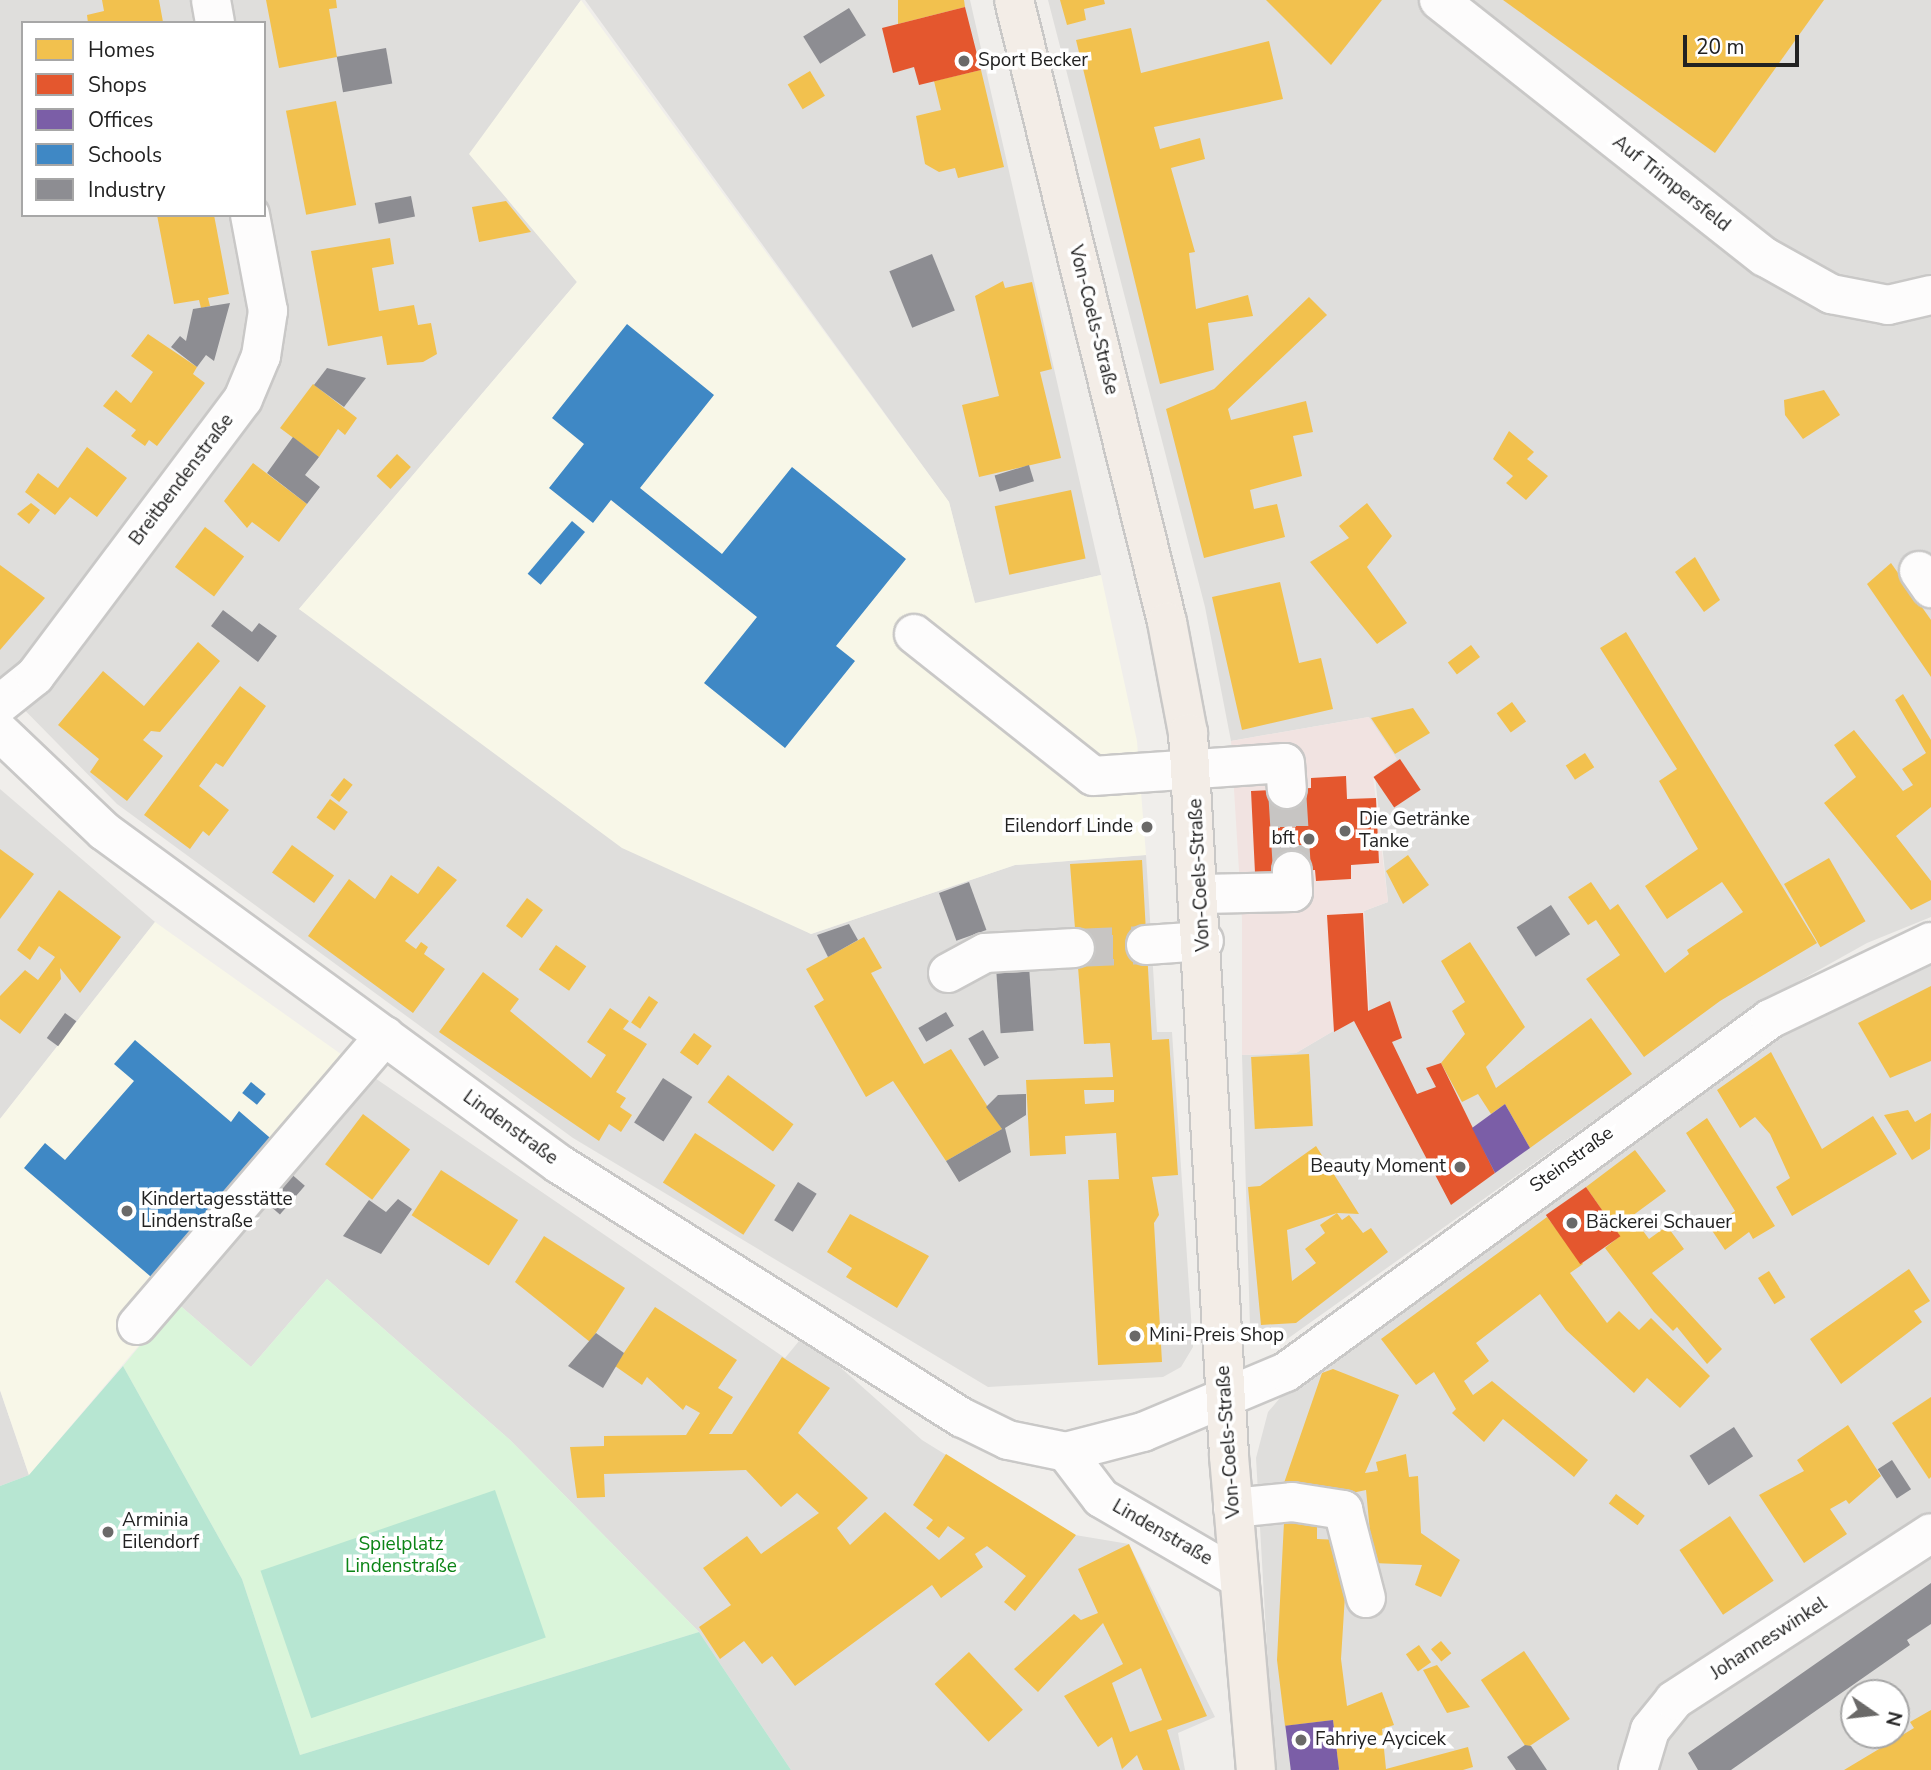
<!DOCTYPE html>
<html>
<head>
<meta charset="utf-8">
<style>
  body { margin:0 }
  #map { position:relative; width:1931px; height:1770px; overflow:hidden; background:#f0eeeb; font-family:"Nunito Sans",sans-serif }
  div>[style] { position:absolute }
  .residential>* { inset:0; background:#dfdedc }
  .commercial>* { inset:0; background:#f1e3e1 }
  .education>* { inset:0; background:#f8f7e8 }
  .park>* { inset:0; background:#daf5da }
  .pitch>* { inset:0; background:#b7e6d2; transform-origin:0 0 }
  .homes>* { inset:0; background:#f2c14e; transform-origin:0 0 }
  .shops>* { inset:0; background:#e4572e; transform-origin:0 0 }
  .offices>* { inset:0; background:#7b5ea7; transform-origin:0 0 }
  .schools>* { inset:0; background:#3f88c5; transform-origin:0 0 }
  .industry>* { inset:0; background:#8d8d92; transform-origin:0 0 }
  .minor-tunnel>* { height:38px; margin-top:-19px; transform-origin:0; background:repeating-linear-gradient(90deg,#c7c5c3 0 38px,transparent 0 57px) }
  .roads { filter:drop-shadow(2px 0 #c9c8c7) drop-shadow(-2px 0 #c9c8c7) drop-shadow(0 2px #c9c8c7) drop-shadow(0 -2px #c9c8c7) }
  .minor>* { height:38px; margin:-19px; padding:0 19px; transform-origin:19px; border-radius:19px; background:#fdfcfc }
  .major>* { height:38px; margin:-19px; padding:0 19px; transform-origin:19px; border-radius:19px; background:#f3ede7 }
  .dots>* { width:19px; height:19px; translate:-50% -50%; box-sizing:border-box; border:4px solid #fff; border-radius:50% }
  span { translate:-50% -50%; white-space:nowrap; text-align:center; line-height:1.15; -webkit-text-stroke:7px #fff; paint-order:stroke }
  .poi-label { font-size:19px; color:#222 }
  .left { translate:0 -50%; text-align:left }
  .right { translate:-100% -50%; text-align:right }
  .street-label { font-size:19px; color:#222 }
  .park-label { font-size:19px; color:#0c8416 }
  .legend { position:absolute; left:21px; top:21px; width:245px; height:196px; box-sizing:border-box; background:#fff; border:2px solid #a7a7a7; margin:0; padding:9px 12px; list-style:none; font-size:21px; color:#222 }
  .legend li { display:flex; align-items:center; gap:14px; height:35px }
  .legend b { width:35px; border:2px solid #a7a7a7 }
  .north { position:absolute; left:1840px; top:1679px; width:70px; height:70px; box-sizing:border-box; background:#fff; border:2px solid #a7a7a7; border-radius:50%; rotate:104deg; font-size:19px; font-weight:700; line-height:28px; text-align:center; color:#222 }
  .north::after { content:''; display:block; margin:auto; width:24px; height:32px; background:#6a6968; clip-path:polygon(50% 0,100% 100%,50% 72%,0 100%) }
  .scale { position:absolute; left:1683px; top:35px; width:116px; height:32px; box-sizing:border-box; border:4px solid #222; border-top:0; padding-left:9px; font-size:21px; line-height:24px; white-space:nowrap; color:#222; -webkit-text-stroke:5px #fff; paint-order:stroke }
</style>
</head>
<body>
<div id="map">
  <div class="residential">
    <div style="clip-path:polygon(evenodd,0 0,581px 0,470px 154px,577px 282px,299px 609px,811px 934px,1015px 865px,1146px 855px,1157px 1032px,1172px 1032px,1193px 1347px,1181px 1367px,1163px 1377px,988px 1387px,573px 1138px,117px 804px,0 685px,0 0,23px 23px,264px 23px,264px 215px,23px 215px,23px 23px)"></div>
    <div style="clip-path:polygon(585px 0,970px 0,1101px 575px,975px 604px,949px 502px)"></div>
    <div style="clip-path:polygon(1048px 0,1931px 0,1931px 917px,1867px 943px,1756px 1005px,1283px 1342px,1262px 1342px,1250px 1327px,1242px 1055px,1296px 1053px,1369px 1010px,1364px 911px,1388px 902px,1369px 717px,1231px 741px,1205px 607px)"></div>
    <div style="clip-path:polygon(0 789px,155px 922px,0 1119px)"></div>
    <div style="clip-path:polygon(evenodd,1931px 962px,1931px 1770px,1274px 1770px,1256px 1458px,1268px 1412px,1290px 1386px,1777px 1034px,1931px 962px,1854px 1693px,1896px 1693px,1896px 1735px,1854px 1735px,1854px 1693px)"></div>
    <div style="clip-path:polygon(369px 1074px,785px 1358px,804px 1335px,922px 1440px,1075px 1535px,1129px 1544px,1215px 1717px,1178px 1733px,1185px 1770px,791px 1770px,699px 1632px,510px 1440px,327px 1279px,251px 1367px,176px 1302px)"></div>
    <div style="clip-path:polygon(0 1390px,29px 1475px,0 1486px)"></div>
  </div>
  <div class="commercial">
    <div style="clip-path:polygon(1369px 717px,1397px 759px,1373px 777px,1388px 902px,1364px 911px,1369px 1010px,1296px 1053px,1242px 1055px,1242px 919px,1231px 741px)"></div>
  </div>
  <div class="education">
    <div style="clip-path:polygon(581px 0,949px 502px,975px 603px,1101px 575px,1137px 741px,1146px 855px,1015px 865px,811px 934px,622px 848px,299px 609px,577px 282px,469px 154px)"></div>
    <div style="clip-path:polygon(155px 922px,369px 1074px,29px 1475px,0 1390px,0 1119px)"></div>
  </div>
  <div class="park">
    <div style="clip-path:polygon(327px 1279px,510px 1440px,699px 1632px,300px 1755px,242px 1579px,123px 1366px,176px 1302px,251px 1367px)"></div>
  </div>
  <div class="pitch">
    <div style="clip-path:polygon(123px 1366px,242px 1579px,300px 1755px,699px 1632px,791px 1770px,0 1770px,0 1486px,29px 1475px)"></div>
    <div style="left:495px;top:1490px;width:156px;height:248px;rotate:71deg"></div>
  </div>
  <div class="homes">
    <div style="clip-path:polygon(102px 0,159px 0,163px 22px,88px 23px,87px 15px,104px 11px)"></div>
    <div style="clip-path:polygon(266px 0,336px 0,337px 8px,329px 9px,337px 57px,279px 68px)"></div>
    <div style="clip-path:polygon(898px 0,964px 0,965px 7px,898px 24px)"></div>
    <div style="clip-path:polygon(1060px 0,1104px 0,1105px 4px,1084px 9px,1086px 20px,1067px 25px)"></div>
    <div style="clip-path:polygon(1266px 0,1382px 0,1331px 65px)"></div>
    <div style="clip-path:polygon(1503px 0,1824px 0,1715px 153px)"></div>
    <div style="clip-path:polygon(1131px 28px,1141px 73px,1269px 41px,1283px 99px,1154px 127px,1160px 149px,1200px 138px,1205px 159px,1171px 168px,1195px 252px,1189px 253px,1196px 309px,1248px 295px,1253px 316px,1208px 323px,1214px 370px,1160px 384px,1076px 40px)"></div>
    <div style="clip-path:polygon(981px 70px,1004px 167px,958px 178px,955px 168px,939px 172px,925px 164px,916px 116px,941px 110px,934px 81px)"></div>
    <div style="left:810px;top:71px;width:29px;height:26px;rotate:59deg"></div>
    <div style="left:336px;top:101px;width:106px;height:51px;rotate:79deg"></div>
    <div style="clip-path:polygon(506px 201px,531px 232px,479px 242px,472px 207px)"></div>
    <div style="clip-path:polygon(157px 215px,214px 215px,229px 294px,208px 298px,210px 306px,201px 308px,199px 300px,174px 304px)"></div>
    <div style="clip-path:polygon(390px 238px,394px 264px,372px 268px,379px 311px,414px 305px,418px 325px,431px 323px,437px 354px,423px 362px,387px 365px,382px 336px,328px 346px,311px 251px)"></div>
    <div style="clip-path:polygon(1003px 281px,1005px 288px,1032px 282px,1052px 369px,1040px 372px,1061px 458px,979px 477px,962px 405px,999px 396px,975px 296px)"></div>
    <div style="clip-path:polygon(1309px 297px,1327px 315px,1228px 409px,1231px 420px,1306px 401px,1313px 432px,1293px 436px,1302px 476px,1250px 490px,1254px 509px,1277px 504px,1285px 537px,1204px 558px,1166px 409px,1214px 389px)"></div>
    <div style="clip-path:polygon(148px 334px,197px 367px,193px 374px,205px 383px,157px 446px,149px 440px,145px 446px,131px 436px,136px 430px,103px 406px,116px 390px,131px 403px,153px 372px,131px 356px)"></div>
    <div style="clip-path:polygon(313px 384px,357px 418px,345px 435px,338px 429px,319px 457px,280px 428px)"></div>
    <div style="clip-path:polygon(1824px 390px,1840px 415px,1803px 439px,1785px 415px,1784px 400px)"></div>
    <div style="clip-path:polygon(1509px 431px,1534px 452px,1527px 459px,1548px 476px,1526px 500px,1506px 483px,1513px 476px,1493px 459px)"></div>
    <div style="clip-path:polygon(87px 447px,127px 478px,97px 517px,70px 497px,55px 515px,25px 492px,38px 473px,58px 488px)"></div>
    <div style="left:397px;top:454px;width:19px;height:30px;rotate:43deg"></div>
    <div style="clip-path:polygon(253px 463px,307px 504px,279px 542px,252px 522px,247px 528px,224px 501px)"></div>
    <div style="left:1071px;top:490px;width:70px;height:78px;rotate:78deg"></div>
    <div style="clip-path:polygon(31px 503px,40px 510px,29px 524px,17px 514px)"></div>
    <div style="clip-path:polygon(1367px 503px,1392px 536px,1367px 567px,1407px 623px,1377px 644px,1310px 562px,1349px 538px,1339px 526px)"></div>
    <div style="left:205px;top:527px;width:49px;height:50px;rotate:37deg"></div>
    <div style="clip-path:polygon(1695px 557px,1720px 600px,1704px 612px,1675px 572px)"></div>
    <div style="clip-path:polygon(1891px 563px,1931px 620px,1931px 677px,1867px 584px)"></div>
    <div style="clip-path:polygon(0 565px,45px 598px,0 650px)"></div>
    <div style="clip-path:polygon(1280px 582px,1299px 663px,1321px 658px,1333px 709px,1242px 730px,1212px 597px)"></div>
    <div style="clip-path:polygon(1626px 632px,1817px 943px,1720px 1001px,1644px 1057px,1586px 979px,1620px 955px,1596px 920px,1588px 925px,1568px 897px,1591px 882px,1610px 910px,1618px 904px,1665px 973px,1689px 954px,1687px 950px,1743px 912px,1722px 882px,1667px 919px,1645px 886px,1698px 849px,1659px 781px,1677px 769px,1600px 648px)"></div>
    <div style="clip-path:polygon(198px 642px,220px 661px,160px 732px,151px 731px,143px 740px,163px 756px,127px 801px,90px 772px,99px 759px,58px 725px,103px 671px,144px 706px)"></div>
    <div style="left:1471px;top:645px;width:15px;height:29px;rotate:53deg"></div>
    <div style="clip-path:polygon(240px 686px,266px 706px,223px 767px,216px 763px,199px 786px,229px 810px,209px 836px,203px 831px,190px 849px,144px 815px)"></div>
    <div style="clip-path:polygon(1903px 694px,1931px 740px,1931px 807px,1896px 836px,1931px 881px,1931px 900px,1911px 910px,1824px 803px,1856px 777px,1834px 745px,1854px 730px,1903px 791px,1913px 785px,1902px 769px,1926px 753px,1895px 700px)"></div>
    <div style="left:1512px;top:702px;width:24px;height:19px;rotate:54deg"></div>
    <div style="clip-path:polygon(1413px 708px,1430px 733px,1395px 754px,1371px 718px)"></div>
    <div style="left:1585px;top:753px;width:17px;height:23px;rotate:57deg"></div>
    <div style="left:344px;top:778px;width:11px;height:22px;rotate:38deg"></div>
    <div style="left:330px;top:799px;width:22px;height:23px;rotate:36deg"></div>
    <div style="left:292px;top:845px;width:52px;height:34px;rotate:36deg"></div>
    <div style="clip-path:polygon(0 849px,34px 874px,0 919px)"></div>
    <div style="clip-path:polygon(1408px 855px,1429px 885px,1403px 904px,1386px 871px)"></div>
    <div style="left:1829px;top:858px;width:73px;height:52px;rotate:60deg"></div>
    <div style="clip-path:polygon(evenodd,1142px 860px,1152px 1040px,1169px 1039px,1178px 1175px,1152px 1177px,1159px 1215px,1154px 1223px,1162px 1362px,1098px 1365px,1088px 1180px,1119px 1179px,1116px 1133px,1065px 1136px,1066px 1154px,1030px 1156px,1026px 1080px,1113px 1077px,1110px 1043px,1084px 1044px,1070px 864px,1142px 860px,1084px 1090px,1114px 1090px,1114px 1102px,1085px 1104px,1084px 1090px)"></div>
    <div style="clip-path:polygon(438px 866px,457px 880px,405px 941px,416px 949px,421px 942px,428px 947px,424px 954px,445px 969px,413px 1013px,308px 936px,349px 879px,375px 899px,391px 875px,418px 894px)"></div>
    <div style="clip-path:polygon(59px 890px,121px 937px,80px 993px,60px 968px,61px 979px,20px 1034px,0 1019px,0 996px,25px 970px,38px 980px,55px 957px,39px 946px,30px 960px,17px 950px)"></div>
    <div style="left:527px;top:898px;width:20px;height:35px;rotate:37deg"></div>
    <div style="clip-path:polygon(864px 937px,882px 968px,871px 973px,924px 1064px,951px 1049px,1002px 1129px,946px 1161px,893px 1081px,866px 1097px,814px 1006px,824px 1000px,806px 969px)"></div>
    <div style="clip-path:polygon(1470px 942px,1525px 1027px,1486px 1067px,1496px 1088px,1591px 1018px,1632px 1074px,1530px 1148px,1505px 1104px,1491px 1114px,1478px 1094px,1462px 1102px,1441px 1063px,1465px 1034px,1452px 1011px,1465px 1002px,1441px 961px)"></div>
    <div style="left:556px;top:945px;width:37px;height:30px;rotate:35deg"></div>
    <div style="clip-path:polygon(483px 972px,519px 999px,510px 1011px,591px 1078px,606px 1055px,587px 1042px,610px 1008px,629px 1021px,623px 1029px,647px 1044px,616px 1092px,626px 1098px,620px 1107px,632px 1115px,621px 1132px,609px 1124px,599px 1141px,439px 1032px)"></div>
    <div style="clip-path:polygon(1931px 986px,1931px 1061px,1890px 1078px,1858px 1023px)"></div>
    <div style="left:649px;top:996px;width:11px;height:32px;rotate:34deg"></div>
    <div style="left:694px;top:1033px;width:22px;height:24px;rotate:36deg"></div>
    <div style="clip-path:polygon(1771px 1052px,1822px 1149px,1873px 1116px,1897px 1154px,1792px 1216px,1776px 1187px,1790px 1178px,1770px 1134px,1755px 1117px,1740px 1128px,1717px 1090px)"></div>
    <div style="left:1309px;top:1054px;width:72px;height:58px;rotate:87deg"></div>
    <div style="left:728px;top:1075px;width:82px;height:34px;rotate:37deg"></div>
    <div style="clip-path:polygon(1908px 1110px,1915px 1122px,1931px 1113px,1930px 1149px,1912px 1160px,1884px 1115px)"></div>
    <div style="left:363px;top:1114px;width:59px;height:63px;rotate:37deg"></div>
    <div style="clip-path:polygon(1707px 1118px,1775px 1226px,1753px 1239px,1749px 1232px,1725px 1250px,1711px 1229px,1735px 1211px,1686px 1133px)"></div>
    <div style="left:695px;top:1133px;width:96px;height:59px;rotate:33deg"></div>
    <div style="clip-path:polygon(evenodd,1316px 1146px,1359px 1214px,1337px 1213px,1342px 1220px,1349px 1215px,1363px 1233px,1371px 1228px,1388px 1252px,1296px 1323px,1261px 1325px,1248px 1187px,1260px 1186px,1316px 1146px,1337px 1213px,1320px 1225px,1325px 1233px,1305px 1249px,1316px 1263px,1292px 1281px,1287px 1230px,1337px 1213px)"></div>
    <div style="clip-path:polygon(1635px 1150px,1666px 1191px,1632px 1216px,1649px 1239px,1667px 1226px,1684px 1249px,1652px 1273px,1722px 1349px,1707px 1364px,1677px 1327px,1673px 1331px,1654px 1312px,1605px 1248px,1620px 1236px,1586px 1187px)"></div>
    <div style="left:441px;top:1170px;width:92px;height:54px;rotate:33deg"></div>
    <div style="clip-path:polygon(850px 1214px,929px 1256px,897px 1308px,846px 1277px,852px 1268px,827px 1252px)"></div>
    <div style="clip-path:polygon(1547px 1217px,1583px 1264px,1570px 1273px,1607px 1323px,1619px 1311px,1639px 1330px,1651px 1318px,1710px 1376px,1680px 1408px,1647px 1378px,1634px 1393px,1566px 1330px,1540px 1294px,1476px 1343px,1489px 1361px,1464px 1381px,1473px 1395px,1492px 1381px,1588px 1460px,1574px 1477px,1503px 1419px,1484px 1442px,1452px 1413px,1456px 1409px,1434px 1372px,1416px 1385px,1381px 1339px)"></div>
    <div style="clip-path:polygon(544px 1236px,625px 1288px,590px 1342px,515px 1282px)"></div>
    <div style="clip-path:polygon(1909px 1269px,1930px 1301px,1914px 1311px,1922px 1322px,1841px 1384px,1810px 1339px)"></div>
    <div style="left:1769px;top:1271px;width:31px;height:13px;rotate:58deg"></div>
    <div style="clip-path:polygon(655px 1307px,737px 1360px,718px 1388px,733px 1397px,709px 1434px,732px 1434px,782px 1357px,830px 1388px,798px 1433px,868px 1498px,837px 1528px,850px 1545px,885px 1512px,939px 1560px,965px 1538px,948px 1526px,939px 1538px,926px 1528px,933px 1520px,913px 1505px,946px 1454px,1076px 1535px,1015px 1611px,1004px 1602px,1026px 1576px,987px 1546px,975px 1554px,983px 1567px,941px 1598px,932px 1585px,795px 1686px,772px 1656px,762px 1664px,744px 1641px,720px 1659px,699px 1627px,731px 1605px,703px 1568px,747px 1536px,761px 1554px,819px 1513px,797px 1493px,781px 1507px,746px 1470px,604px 1474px,605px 1497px,577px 1498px,570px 1447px,604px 1446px,604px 1436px,686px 1435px,700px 1413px,686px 1405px,683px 1410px,647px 1377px,642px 1385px,615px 1366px)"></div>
    <div style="clip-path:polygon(1333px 1369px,1399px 1395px,1365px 1473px,1378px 1471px,1376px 1462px,1406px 1454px,1409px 1477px,1418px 1476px,1421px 1533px,1460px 1560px,1441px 1597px,1415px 1585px,1422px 1565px,1373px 1563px,1366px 1490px,1347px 1494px,1284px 1483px,1322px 1373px)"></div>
    <div style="clip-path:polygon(1931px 1397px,1931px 1477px,1929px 1479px,1892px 1423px)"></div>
    <div style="clip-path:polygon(1848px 1425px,1881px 1476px,1849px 1504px,1846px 1500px,1830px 1509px,1847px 1534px,1804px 1563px,1759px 1495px,1804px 1471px,1797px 1460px)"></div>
    <div style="left:1616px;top:1494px;width:36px;height:12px;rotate:37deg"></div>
    <div style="left:1730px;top:1516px;width:78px;height:61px;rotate:56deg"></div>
    <div style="clip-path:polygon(1284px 1522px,1317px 1522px,1317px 1539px,1340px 1540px,1347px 1563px,1341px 1659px,1347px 1706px,1382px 1692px,1394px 1725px,1382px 1729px,1386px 1769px,1468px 1747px,1473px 1767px,1463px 1770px,1339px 1770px,1333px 1720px,1285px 1726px,1277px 1660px)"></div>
    <div style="clip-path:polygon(evenodd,1129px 1544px,1207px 1716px,1167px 1730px,1180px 1770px,1143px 1770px,1137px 1755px,1122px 1769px,1112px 1737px,1098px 1747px,1064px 1696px,1123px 1664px,1103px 1623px,1038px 1692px,1014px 1669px,1074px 1614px,1081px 1620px,1098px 1613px,1078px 1569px,1129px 1544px,1141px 1668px,1162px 1720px,1130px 1732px,1112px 1683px,1141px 1668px)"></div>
    <div style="left:1441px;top:1641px;width:16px;height:13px;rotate:50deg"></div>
    <div style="left:1419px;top:1645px;width:21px;height:16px;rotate:55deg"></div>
    <div style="left:1524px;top:1651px;width:82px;height:52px;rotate:56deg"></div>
    <div style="left:969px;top:1652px;width:79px;height:47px;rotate:47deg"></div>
    <div style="clip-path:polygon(1437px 1665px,1470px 1707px,1447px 1713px,1423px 1670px)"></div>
    <div style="clip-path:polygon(1931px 1710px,1931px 1770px,1844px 1770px,1914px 1728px,1910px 1722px)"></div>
  </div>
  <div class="shops">
    <div style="clip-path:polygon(965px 7px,981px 70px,919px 85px,914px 67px,893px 73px,882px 28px)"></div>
    <div style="left:1400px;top:759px;width:37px;height:32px;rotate:56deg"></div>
    <div style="clip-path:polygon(1346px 776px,1347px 799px,1376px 798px,1379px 863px,1351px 865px,1351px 879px,1316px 881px,1315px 870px,1255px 873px,1251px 791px,1311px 788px,1311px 778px)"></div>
    <div style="clip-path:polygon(1363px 913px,1368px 1011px,1390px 1001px,1402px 1038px,1392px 1042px,1417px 1094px,1436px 1087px,1426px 1068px,1441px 1063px,1495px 1173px,1451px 1205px,1354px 1021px,1334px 1032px,1327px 915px)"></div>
    <div style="left:1586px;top:1187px;width:60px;height:49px;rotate:55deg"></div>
  </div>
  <div class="offices">
    <div style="clip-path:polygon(1505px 1104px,1530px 1148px,1495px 1173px,1472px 1128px)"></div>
    <div style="left:1333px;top:1720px;width:50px;height:48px;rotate:83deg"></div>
  </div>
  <div class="schools">
    <div style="clip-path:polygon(627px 324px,714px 395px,640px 488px,722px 554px,792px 467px,906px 559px,836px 646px,855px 661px,785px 748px,704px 683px,757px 617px,611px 500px,593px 523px,549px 488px,584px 444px,552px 418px)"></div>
    <div style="left:572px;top:521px;width:17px;height:69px;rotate:40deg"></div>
    <div style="clip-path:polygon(135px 1040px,231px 1122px,239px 1111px,276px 1143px,157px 1282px,24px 1168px,45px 1143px,65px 1160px,134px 1081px,114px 1064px)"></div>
    <div style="left:251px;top:1082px;width:19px;height:14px;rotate:39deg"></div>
  </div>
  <div class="industry">
    <div style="left:849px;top:8px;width:32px;height:54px;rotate:58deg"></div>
    <div style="left:386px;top:48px;width:36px;height:50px;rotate:80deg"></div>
    <div style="left:411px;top:196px;width:21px;height:37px;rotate:79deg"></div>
    <div style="left:932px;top:254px;width:61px;height:46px;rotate:68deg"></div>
    <div style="clip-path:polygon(230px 303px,214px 361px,206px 355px,197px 367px,171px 347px,180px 336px,186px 341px,193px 309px)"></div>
    <div style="clip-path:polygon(327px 368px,366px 378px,344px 407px,314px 385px)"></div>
    <div style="clip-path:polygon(293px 437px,319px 457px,305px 475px,320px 487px,307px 504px,267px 473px)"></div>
    <div style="left:1029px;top:465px;width:17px;height:36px;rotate:73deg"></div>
    <div style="clip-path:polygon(223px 610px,252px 632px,259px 623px,277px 636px,258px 662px,211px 626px)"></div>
    <div style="left:969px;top:882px;width:51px;height:32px;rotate:70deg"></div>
    <div style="left:1551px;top:905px;width:35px;height:41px;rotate:57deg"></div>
    <div style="clip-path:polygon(849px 924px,858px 940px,828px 957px,817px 935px)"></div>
    <div style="left:1029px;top:966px;width:65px;height:33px;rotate:86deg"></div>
    <div style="left:946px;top:1012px;width:16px;height:32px;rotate:60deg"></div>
    <div style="left:65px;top:1013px;width:14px;height:31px;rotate:36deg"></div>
    <div style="left:983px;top:1030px;width:32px;height:17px;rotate:60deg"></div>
    <div style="left:663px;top:1078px;width:35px;height:53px;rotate:33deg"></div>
    <div style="clip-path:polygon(1026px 1094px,1026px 1115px,1005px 1128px,1011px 1152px,959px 1182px,946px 1161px,1002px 1129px,986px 1107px,998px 1095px)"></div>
    <div style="left:289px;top:1172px;width:21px;height:38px;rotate:41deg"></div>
    <div style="left:798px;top:1182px;width:22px;height:45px;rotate:32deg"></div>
    <div style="clip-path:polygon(398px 1199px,412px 1209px,381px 1254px,343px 1236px,369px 1200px,386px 1212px)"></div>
    <div style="clip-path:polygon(596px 1333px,624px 1353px,603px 1388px,568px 1366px)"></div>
    <div style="left:1734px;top:1427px;width:35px;height:53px;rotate:57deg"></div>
    <div style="left:1892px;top:1460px;width:35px;height:17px;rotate:57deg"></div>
    <div style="clip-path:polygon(1931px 1583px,1931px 1624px,1907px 1640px,1910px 1645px,1731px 1770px,1698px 1770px,1688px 1753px)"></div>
    <div style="clip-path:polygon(1525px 1745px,1531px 1746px,1547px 1770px,1516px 1770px,1507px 1757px)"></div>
  </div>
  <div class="minor-tunnel">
    <div style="left:1287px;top:789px;width:82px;rotate:86.5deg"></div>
    <div style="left:1075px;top:948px;width:71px;rotate:-2.4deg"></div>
  </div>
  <div class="roads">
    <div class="minor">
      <div style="left:211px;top:0;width:23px;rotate:80deg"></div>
      <div style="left:1439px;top:0;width:415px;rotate:38.3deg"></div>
      <div style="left:1765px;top:257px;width:76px;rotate:29.3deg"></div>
      <div style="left:1831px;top:294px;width:58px;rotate:10.9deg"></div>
      <div style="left:1888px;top:305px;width:44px;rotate:-13.1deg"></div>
      <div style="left:1919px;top:571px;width:21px;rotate:55deg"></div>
      <div style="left:914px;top:634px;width:228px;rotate:38.4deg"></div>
      <div style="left:1093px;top:776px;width:192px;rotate:-3.9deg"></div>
      <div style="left:1285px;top:763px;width:26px;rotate:86deg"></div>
      <div style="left:0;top:704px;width:45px;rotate:-38.7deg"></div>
      <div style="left:35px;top:676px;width:346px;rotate:-53.1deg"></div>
      <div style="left:243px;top:399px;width:47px;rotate:-67.3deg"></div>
      <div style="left:261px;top:356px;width:46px;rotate:-81.2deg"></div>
      <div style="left:268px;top:311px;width:98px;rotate:-100.6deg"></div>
      <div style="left:0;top:732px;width:144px;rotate:43.6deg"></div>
      <div style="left:104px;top:831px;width:564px;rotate:36.2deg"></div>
      <div style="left:559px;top:1164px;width:477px;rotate:32.2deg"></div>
      <div style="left:963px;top:1418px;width:50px;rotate:26.1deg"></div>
      <div style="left:1008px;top:1440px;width:59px;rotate:11.7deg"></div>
      <div style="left:1066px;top:1452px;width:80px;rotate:-14.6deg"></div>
      <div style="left:1143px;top:1432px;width:155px;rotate:-22.8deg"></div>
      <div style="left:1286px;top:1372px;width:599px;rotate:-36.1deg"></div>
      <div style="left:1770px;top:1019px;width:178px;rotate:-25.6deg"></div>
      <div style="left:1202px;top:894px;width:91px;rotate:-1.3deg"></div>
      <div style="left:1293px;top:892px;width:21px;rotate:-93deg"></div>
      <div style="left:1146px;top:945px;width:58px;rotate:-3.9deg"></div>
      <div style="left:948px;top:973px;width:42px;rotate:-28.4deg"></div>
      <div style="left:985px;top:953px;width:90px;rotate:-3.2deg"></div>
      <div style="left:137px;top:1325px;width:381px;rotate:-49.4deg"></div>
      <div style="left:1066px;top:1452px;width:58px;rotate:52.7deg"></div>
      <div style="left:1101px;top:1498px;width:157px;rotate:30.2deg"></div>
      <div style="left:1233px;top:1508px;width:59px;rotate:-5.8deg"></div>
      <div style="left:1292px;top:1502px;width:52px;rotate:8.9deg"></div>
      <div style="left:1343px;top:1510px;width:91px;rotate:75.4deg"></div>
      <div style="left:1638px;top:1770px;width:42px;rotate:-73.3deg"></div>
      <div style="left:1650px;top:1730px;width:38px;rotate:-51deg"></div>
      <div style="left:1674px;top:1700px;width:306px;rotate:-33deg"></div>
    </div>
    <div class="major">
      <div style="left:1014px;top:0;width:641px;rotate:76.18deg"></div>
      <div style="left:1167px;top:622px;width:113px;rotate:79.3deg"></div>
      <div style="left:1188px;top:733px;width:724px;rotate:86.75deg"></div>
      <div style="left:1229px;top:1456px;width:315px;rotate:85.1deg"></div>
    </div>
  </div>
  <div class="dots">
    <div style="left:964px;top:61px;background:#6a6968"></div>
    <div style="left:1147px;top:827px;background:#6a6968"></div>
    <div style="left:1345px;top:831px;background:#6a6968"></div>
    <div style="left:1309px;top:839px;background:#6a6968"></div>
    <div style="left:1460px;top:1167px;background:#6a6968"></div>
    <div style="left:127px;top:1211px;background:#6a6968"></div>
    <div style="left:1572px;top:1223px;background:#6a6968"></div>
    <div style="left:1135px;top:1336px;background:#6a6968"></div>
    <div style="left:108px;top:1532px;background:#6a6968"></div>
    <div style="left:1301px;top:1740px;background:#6a6968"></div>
  </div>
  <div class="poi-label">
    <span class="left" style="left:978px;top:61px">Sport Becker</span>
    <span class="left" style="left:1359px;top:831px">Die Getränke<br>Tanke</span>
    <span class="right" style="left:1133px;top:827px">Eilendorf Linde</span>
    <span class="right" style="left:1295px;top:839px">bft</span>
    <span class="right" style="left:1446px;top:1167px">Beauty Moment</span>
    <span class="left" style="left:141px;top:1211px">Kindertagesstätte<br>Lindenstraße</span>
    <span class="left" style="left:1586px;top:1223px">Bäckerei Schauer</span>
    <span class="left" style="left:1149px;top:1336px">Mini-Preis Shop</span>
    <span class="left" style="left:122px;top:1532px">Arminia<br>Eilendorf</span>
    <span class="left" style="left:1315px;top:1740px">Fahriye Aycicek</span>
  </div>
  <div class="street-label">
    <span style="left:1671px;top:184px;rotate:38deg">Auf Trimpersfeld</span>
    <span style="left:1093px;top:320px;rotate:76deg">Von-Coels-Straße</span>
    <span style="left:182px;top:480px;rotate:-53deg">Breitbendenstraße</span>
    <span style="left:1200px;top:875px;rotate:-93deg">Von-Coels-Straße</span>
    <span style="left:510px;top:1128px;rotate:36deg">Lindenstraße</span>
    <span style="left:1572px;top:1160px;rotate:-36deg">Steinstraße</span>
    <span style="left:1229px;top:1442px;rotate:-94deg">Von-Coels-Straße</span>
    <span style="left:1162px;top:1533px;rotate:30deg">Lindenstraße</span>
    <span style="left:1769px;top:1639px;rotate:-33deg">Johanneswinkel</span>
  </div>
  <div class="park-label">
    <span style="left:401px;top:1556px">Spielplatz<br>Lindenstraße</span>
  </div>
  <ul class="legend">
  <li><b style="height:19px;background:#f2c14e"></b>Homes</li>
  <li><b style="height:19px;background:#e4572e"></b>Shops</li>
  <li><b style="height:19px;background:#7b5ea7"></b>Offices</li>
  <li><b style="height:19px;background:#3f88c5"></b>Schools</li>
  <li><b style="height:19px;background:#8d8d92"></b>Industry</li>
  </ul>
  <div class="north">N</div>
  <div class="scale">20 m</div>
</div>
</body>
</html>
